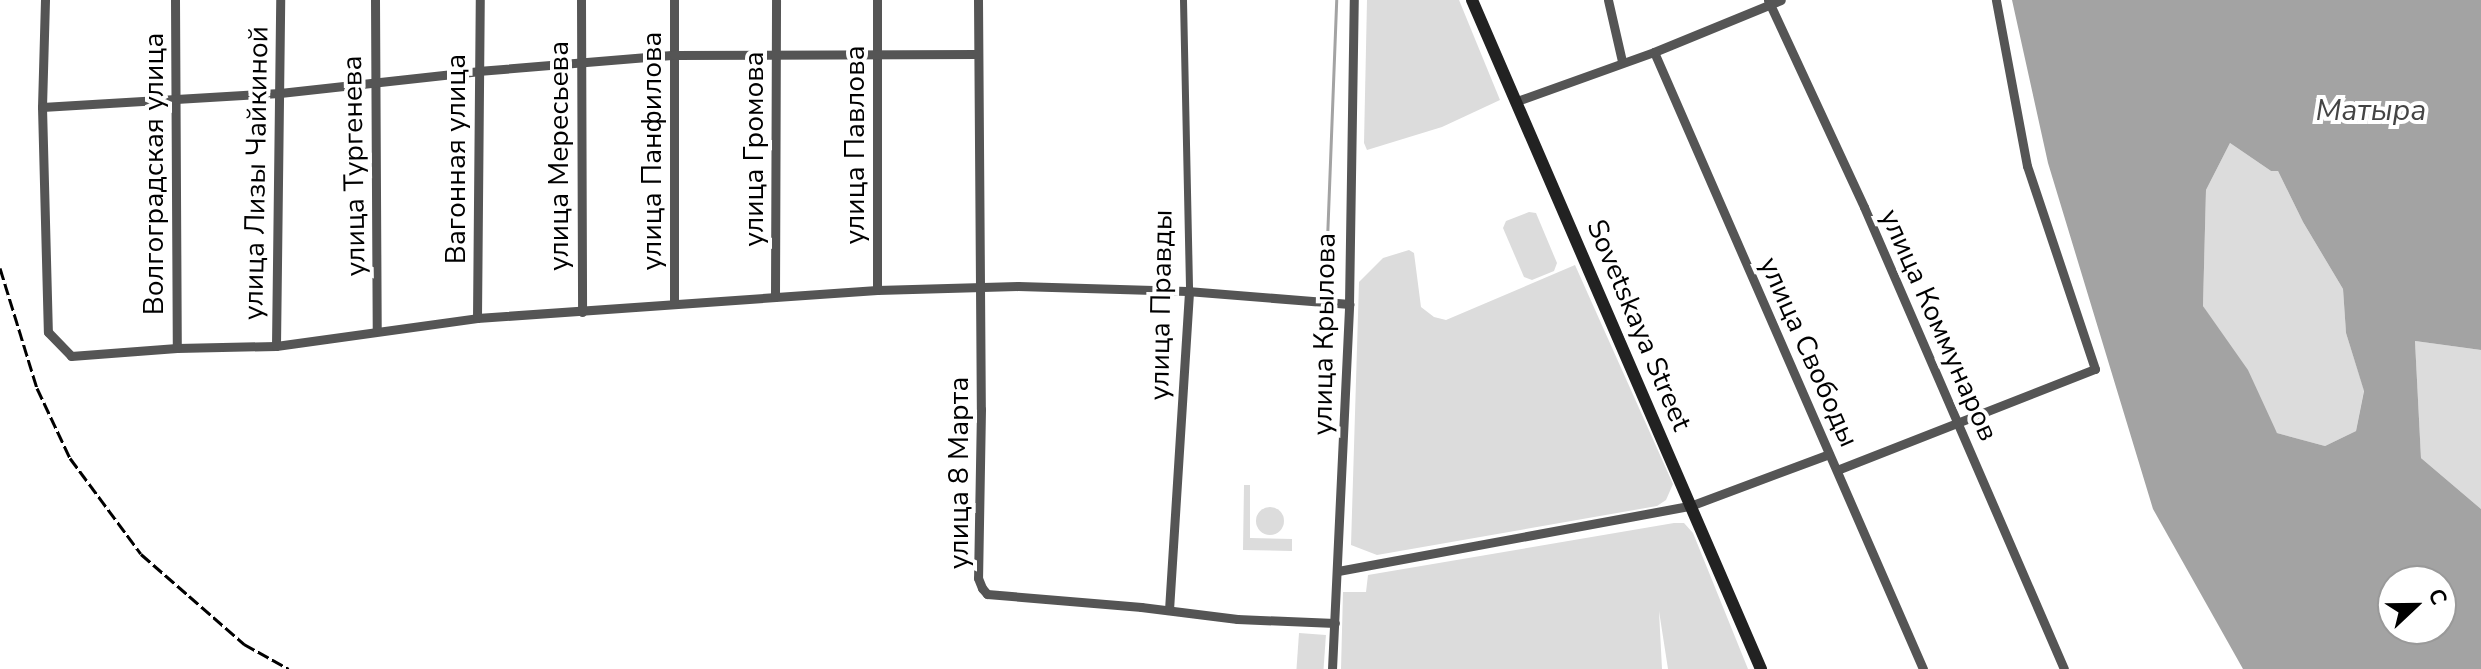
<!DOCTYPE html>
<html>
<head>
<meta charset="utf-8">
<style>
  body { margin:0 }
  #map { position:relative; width:2481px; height:669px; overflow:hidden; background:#fff; font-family:"Nunito Sans",sans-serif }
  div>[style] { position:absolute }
  .green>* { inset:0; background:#dcdcdc; transform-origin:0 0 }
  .round { border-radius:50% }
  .water>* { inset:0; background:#a3a3a3 }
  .stream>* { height:3px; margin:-1.5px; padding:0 1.5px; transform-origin:1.5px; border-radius:1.5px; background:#a3a3a3 }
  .pedestrian>* { height:7px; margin:-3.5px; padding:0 3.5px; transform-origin:3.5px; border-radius:3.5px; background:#555 }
  .minor>* { height:9px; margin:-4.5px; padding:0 4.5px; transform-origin:4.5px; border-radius:4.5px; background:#555 }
  .secondary>* { height:12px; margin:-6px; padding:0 6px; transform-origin:6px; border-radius:6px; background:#222 }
  .rail>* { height:3px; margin-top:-1.5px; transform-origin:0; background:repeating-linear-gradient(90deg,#000 0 12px,transparent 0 16px) }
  span { translate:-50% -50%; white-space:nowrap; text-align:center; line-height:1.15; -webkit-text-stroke:8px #fff; paint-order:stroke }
  .street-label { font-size:28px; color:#000 }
  .water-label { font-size:30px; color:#444; font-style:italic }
  .north { position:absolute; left:2377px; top:565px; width:80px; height:80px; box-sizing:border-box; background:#fff; border:2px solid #999; border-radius:50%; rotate:68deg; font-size:22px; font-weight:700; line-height:32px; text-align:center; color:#000 }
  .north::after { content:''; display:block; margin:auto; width:28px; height:36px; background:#000; clip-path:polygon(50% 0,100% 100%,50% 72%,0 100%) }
</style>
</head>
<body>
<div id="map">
  <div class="green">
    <div style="clip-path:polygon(1367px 0,1459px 0,1500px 100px,1442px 127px,1367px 150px,1364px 143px)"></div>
    <div style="clip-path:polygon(2230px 143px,2271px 171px,2278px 171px,2303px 222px,2343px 289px,2346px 333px,2364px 390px,2356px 431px,2325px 446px,2277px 433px,2203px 306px,2206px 190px)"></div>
    <div style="clip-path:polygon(1529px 212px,1536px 213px,1557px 263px,1554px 271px,1532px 280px,1524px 277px,1503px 228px,1506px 221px)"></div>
    <div style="clip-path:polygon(1409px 250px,1414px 253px,1421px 307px,1434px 317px,1446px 320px,1575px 265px,1673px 484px,1666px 500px,1657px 506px,1377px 555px,1351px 545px,1359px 282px,1383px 258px)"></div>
    <div style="clip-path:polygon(2415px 341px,2481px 350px,2481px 509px,2421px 458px)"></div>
    <div style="clip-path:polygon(1244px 485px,1250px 485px,1250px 538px,1292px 539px,1292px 551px,1243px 550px)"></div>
    <div class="round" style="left:1256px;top:507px;width:28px;height:28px"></div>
    <div style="clip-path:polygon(1674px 523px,1684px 523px,1693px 533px,1748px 669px,1668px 669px,1659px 611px,1662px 669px,1341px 669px,1343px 592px,1366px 592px,1368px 575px)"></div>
    <div style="left:1299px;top:633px;width:27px;height:36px;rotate:4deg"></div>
  </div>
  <div class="water">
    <div style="clip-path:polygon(evenodd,2012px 0,2481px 0,2481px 350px,2415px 341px,2421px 458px,2481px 509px,2481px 669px,2243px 669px,2153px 509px,2048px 163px,2012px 0,2230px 143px,2271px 171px,2278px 171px,2303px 222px,2343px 289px,2346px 333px,2364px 391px,2356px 431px,2325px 446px,2277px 433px,2248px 370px,2203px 306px,2206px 190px,2230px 143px,2012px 0,2393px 581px,2441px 581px,2441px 629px,2393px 629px,2393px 581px)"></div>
  </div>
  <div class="stream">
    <div style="left:1325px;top:292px;width:292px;rotate:-87.8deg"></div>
  </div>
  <div class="pedestrian">
    <div style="left:1183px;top:0;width:291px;rotate:88.8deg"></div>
  </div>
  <div class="minor">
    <div style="left:45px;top:0;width:107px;rotate:91.6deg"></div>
    <div style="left:42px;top:107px;width:225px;rotate:88.5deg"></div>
    <div style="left:48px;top:332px;width:33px;rotate:46deg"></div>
    <div style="left:71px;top:356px;width:106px;rotate:-4.3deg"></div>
    <div style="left:177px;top:348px;width:99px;rotate:-1.2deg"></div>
    <div style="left:276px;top:346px;width:203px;rotate:-7.9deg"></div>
    <div style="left:477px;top:318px;width:401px;rotate:-4deg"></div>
    <div style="left:877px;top:290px;width:141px;rotate:-1.6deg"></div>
    <div style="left:1018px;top:286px;width:169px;rotate:1.7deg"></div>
    <div style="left:1187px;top:291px;width:163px;rotate:4.6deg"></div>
    <div style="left:175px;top:0;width:348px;rotate:89.7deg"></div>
    <div style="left:375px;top:0;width:331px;rotate:89.7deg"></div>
    <div style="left:581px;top:0;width:312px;rotate:89.8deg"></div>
    <div style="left:674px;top:0;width:302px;rotate:90deg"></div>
    <div style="left:877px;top:0;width:290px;rotate:90deg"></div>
    <div style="left:978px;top:0;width:409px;rotate:89.6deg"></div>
    <div style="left:981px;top:409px;width:169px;rotate:91deg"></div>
    <div style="left:978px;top:578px;width:11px;rotate:68deg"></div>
    <div style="left:982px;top:588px;width:8px;rotate:50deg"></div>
    <div style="left:987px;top:594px;width:155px;rotate:4.8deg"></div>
    <div style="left:1141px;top:607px;width:97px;rotate:7.1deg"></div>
    <div style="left:1237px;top:619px;width:98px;rotate:2.3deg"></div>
    <div style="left:1608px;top:0;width:63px;rotate:77.1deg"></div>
    <div style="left:1768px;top:0;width:228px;rotate:65.1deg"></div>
    <div style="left:1864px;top:207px;width:503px;rotate:66.59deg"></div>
    <div style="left:1654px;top:52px;width:673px;rotate:66.44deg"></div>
    <div style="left:1517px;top:101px;width:145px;rotate:-19.7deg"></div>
    <div style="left:1654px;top:52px;width:137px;rotate:-22.3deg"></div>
    <div style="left:42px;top:107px;width:238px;rotate:-3.4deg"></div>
    <div style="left:280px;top:93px;width:199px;rotate:-6.3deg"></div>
    <div style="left:478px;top:71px;width:197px;rotate:-4.7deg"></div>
    <div style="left:674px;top:55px;width:303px;rotate:-0.2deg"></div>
    <div style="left:775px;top:297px;width:297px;rotate:-89.8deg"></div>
    <div style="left:477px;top:318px;width:318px;rotate:-89.5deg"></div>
    <div style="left:276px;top:346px;width:346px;rotate:-89.3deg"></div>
    <div style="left:1837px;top:470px;width:277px;rotate:-21.4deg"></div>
    <div style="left:2095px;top:369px;width:214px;rotate:-108.5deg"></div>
    <div style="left:2027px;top:166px;width:169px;rotate:-100.6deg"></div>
    <div style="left:1338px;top:571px;width:358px;rotate:-10.5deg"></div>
    <div style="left:1690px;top:506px;width:148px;rotate:-20.5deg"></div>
    <div style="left:1169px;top:610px;width:320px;rotate:-86.4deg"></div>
    <div style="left:1332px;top:669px;width:365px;rotate:-87.3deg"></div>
    <div style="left:1349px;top:304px;width:304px;rotate:-89.1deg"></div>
  </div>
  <div class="secondary">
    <div style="left:1472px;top:0;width:729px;rotate:66.64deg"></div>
  </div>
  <div class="rail">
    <div style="left:0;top:268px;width:126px;rotate:72.9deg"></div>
    <div style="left:37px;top:388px;width:77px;rotate:64.8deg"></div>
    <div style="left:70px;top:458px;width:119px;rotate:53.5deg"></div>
    <div style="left:141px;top:554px;width:137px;rotate:41.1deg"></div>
    <div style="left:244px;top:644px;width:51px;rotate:29.1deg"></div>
  </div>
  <div class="street-label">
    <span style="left:855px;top:145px;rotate:-90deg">улица Павлова</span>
    <span style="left:754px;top:149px;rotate:-90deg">улица Громова</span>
    <span style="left:652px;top:151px;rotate:-90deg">улица Панфилова</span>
    <span style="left:559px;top:156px;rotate:-90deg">улица Мересьева</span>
    <span style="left:456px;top:159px;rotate:-90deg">Вагонная улица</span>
    <span style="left:354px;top:166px;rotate:-91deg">улица Тургенева</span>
    <span style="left:256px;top:173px;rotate:-89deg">улица Лизы Чайкиной</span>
    <span style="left:154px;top:174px;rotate:-90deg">Волгоградская улица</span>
    <span style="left:1161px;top:305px;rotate:-89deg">улица Правды</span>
    <span style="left:1639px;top:325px;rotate:67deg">Sovetskaya Street</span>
    <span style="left:1939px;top:325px;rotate:66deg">улица Коммунаров</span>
    <span style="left:1324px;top:334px;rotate:-89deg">улица Крылова</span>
    <span style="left:1809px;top:352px;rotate:66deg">улица Свободы</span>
    <span style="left:959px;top:473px;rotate:-90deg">улица 8 Марта</span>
  </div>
  <div class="water-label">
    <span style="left:2371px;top:111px">Матыра</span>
  </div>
  <div class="north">С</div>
</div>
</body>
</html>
